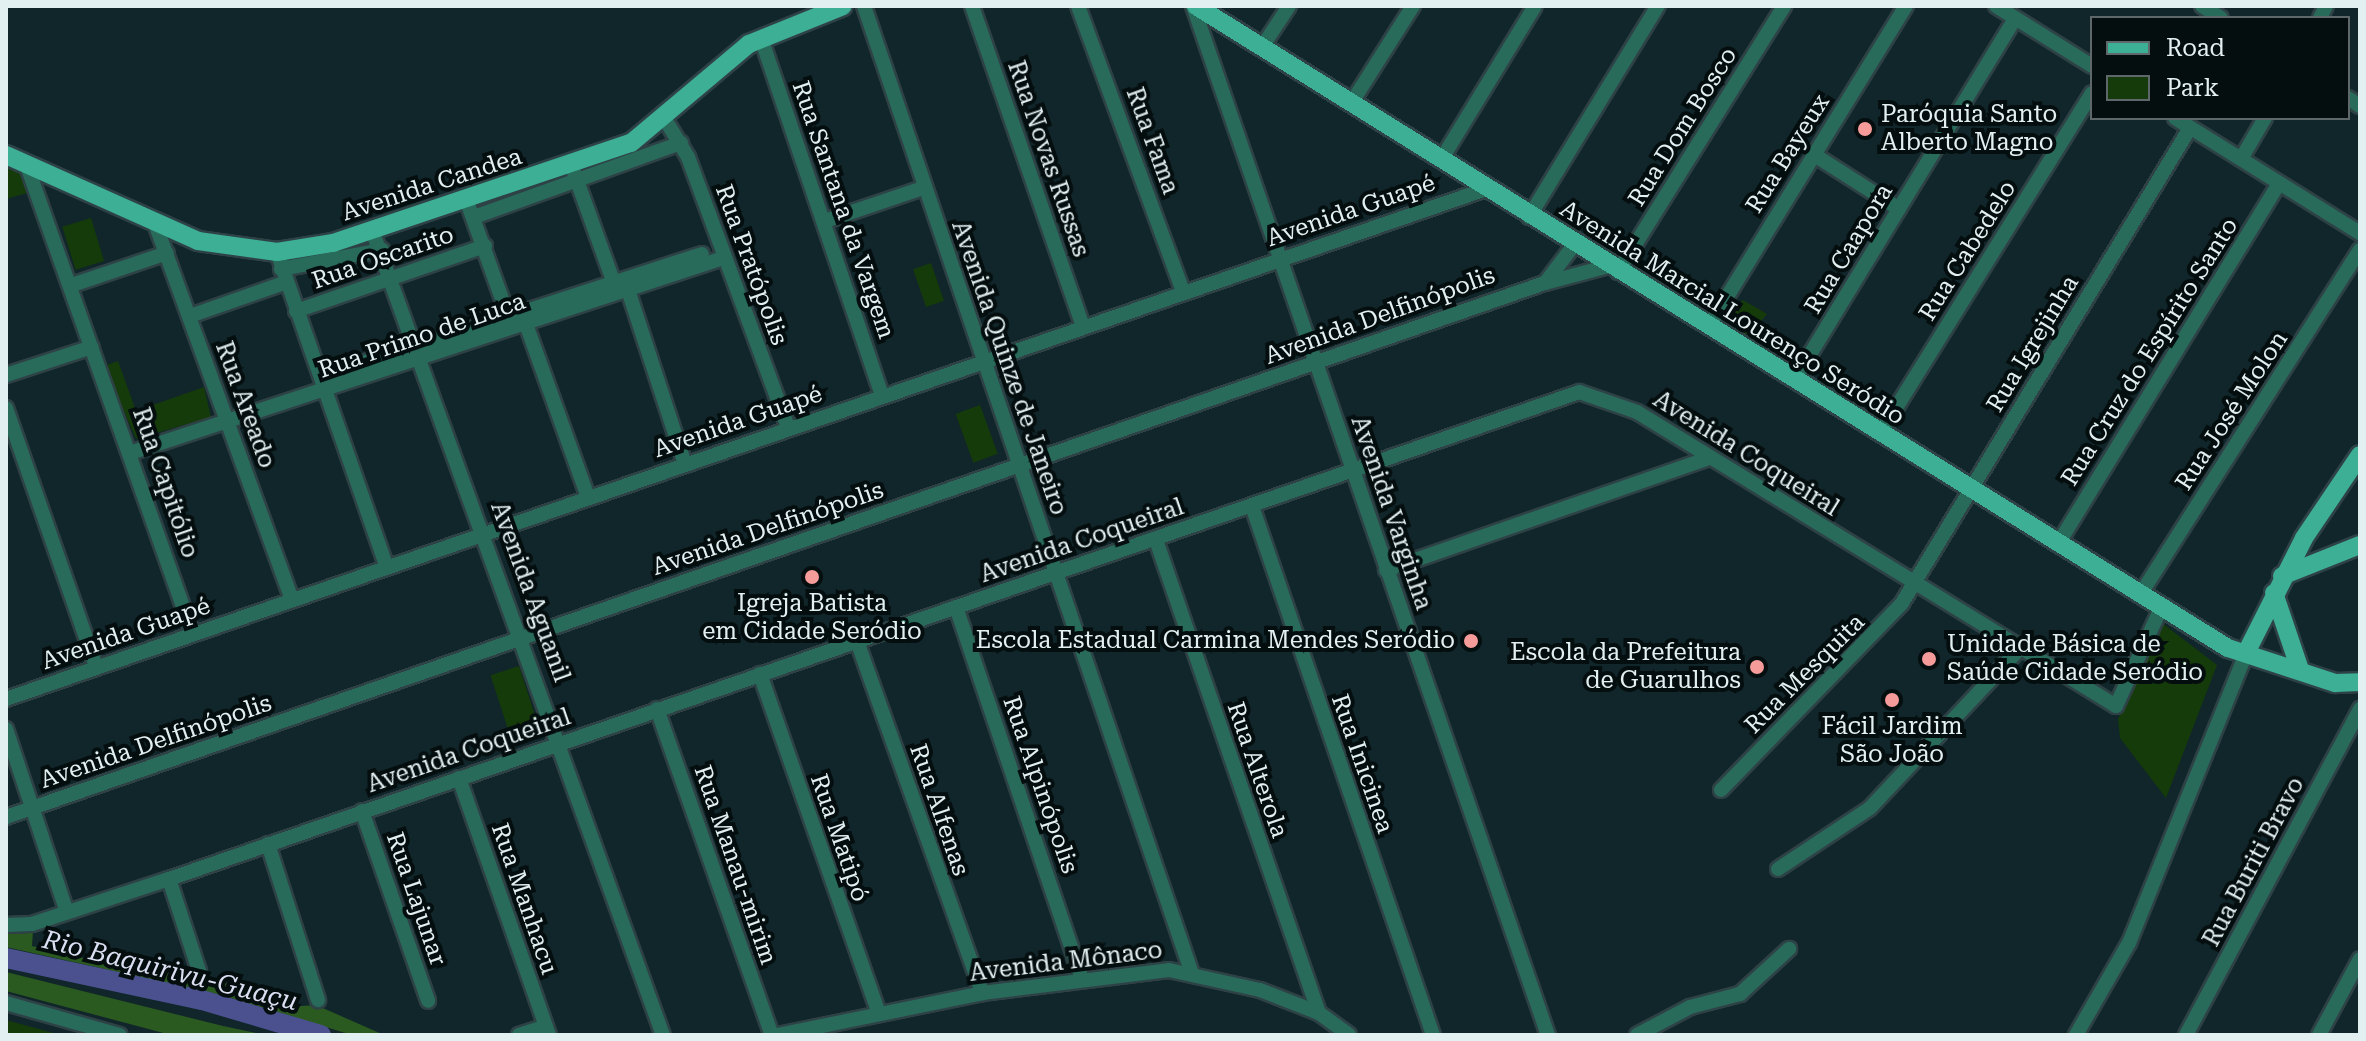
<!DOCTYPE html>
<html>
<head>
<meta charset="utf-8">
<style>
  body { margin:0 }
  #map { position:relative; width:2366px; height:1041px; overflow:hidden; background:#11262a; font-family:"Roboto Serif",serif }
  div>[style] { position:absolute }
  .green>* { inset:0; background:#153b0b; transform-origin:0 0 }
  .forest>* { inset:0; background:#2b5a20 }
  .river>* { height:20px; margin:-10px; padding:0 10px; transform-origin:10px; border-radius:10px; background:#4b518f }
  .roads { filter:drop-shadow(2px 0 #2e4246) drop-shadow(-2px 0 #2e4246) drop-shadow(0 2px #2e4246) drop-shadow(0 -2px #2e4246) }
  .minor>* { height:14px; margin:-7px; padding:0 7px; transform-origin:7px; border-radius:7px; background:#286b5b }
  .major>* { height:18px; margin:-9px; padding:0 9px; transform-origin:9px; border-radius:9px; background:#3caf94 }
  .dots>* { width:22px; height:22px; translate:-50% -50%; box-sizing:border-box; border:4px solid #050e0f; border-radius:50% }
  span { translate:-50% -50%; white-space:nowrap; text-align:center; line-height:1.15; -webkit-text-stroke:8px #050e0f; paint-order:stroke }
  .poi-label { font-size:24px; color:#e3f0f2 }
  .left { translate:0 -50%; text-align:left }
  .right { translate:-100% -50%; text-align:right }
  .street-label { font-size:24px; color:#e3f0f2 }
  .water-label { font-size:26px; color:#dcdff2; font-style:italic }
  .frame { position:absolute; inset:0; border:8px solid #e3f0f2; pointer-events:none }
  .legend { position:absolute; left:2090px; top:16px; width:260px; height:104px; box-sizing:border-box; background:#050e0f; border:2px solid #5e686a; margin:0; padding:10px 14px; list-style:none; font-size:24px; color:#e3f0f2 }
  .legend li { display:flex; align-items:center; gap:16px; height:40px }
  .legend b { width:40px; border:2px solid #5e686a }
</style>
</head>
<body>
<div id="map">
  <div class="green">
    <div style="clip-path:polygon(6px 164px,20px 171px,27px 193px,6px 199px)"></div>
    <div style="left:91px;top:218px;width:45px;height:30px;rotate:73deg"></div>
    <div style="left:931px;top:263px;width:40px;height:19px;rotate:71deg"></div>
    <div style="clip-path:polygon(1743px 300px,1767px 314px,1751px 334px,1739px 335px,1722px 319px)"></div>
    <div style="clip-path:polygon(118px 361px,136px 411px,204px 387px,211px 417px,136px 439px,104px 366px)"></div>
    <div style="left:980px;top:405px;width:52px;height:26px;rotate:70deg"></div>
    <div style="clip-path:polygon(2162px 623px,2217px 665px,2166px 798px,2120px 738px,2118px 719px)"></div>
    <div style="left:519px;top:666px;width:57px;height:30px;rotate:72deg"></div>
    <div style="clip-path:polygon(6px 1020px,61px 1035px,6px 1035px)"></div>
  </div>
  <div class="forest">
    <div style="clip-path:polygon(6px 929px,33px 931px,32px 946px,92px 960px,93px 948px,108px 945px,111px 952px,136px 955px,179px 979px,206px 986px,218px 980px,287px 1007px,316px 1005px,384px 1035px,352px 1035px,221px 995px,6px 947px)"></div>
    <div style="clip-path:polygon(6px 972px,223px 1026px,266px 1035px,171px 1035px,6px 991px)"></div>
  </div>
  <div class="river">
    <div style="left:6px;top:958px;width:200px;rotate:12.1deg"></div>
    <div style="left:202px;top:1000px;width:124px;rotate:16.4deg"></div>
  </div>
  <div class="roads">
    <div class="minor">
      <div style="left:864px;top:6px;width:1019px;rotate:71.28deg"></div>
      <div style="left:972px;top:6px;width:340px;rotate:70.9deg"></div>
      <div style="left:1078px;top:6px;width:305px;rotate:69.8deg"></div>
      <div style="left:1193px;top:6px;width:1089px;rotate:70.97deg"></div>
      <div style="left:1996px;top:6px;width:113px;rotate:32deg"></div>
      <div style="left:2202px;top:6px;width:22px;rotate:32deg"></div>
      <div style="left:2320px;top:18px;width:13px;rotate:-63deg"></div>
      <div style="left:761px;top:38px;width:378px;rotate:71.3deg"></div>
      <div style="left:1262px;top:47px;width:49px;rotate:-56.6deg"></div>
      <div style="left:2348px;top:98px;width:14px;rotate:34deg"></div>
      <div style="left:1352px;top:102px;width:114px;rotate:-57.6deg"></div>
      <div style="left:2175px;top:118px;width:218px;rotate:31.9deg"></div>
      <div style="left:666px;top:121px;width:42px;rotate:58.6deg"></div>
      <div style="left:688px;top:157px;width:289px;rotate:69.7deg"></div>
      <div style="left:1813px;top:154px;width:102px;rotate:32.6deg"></div>
      <div style="left:2241px;top:159px;width:48px;rotate:-59.7deg"></div>
      <div style="left:1441px;top:160px;width:180px;rotate:-58.6deg"></div>
      <div style="left:571px;top:164px;width:133px;rotate:70.2deg"></div>
      <div style="left:27px;top:166px;width:497px;rotate:70.5deg"></div>
      <div style="left:466px;top:199px;width:133px;rotate:70.2deg"></div>
      <div style="left:474px;top:217px;width:220px;rotate:-19.7deg"></div>
      <div style="left:1529px;top:217px;width:247px;rotate:-58.6deg"></div>
      <div style="left:825px;top:221px;width:103px;rotate:-18.6deg"></div>
      <div style="left:156px;top:226px;width:398px;rotate:70deg"></div>
      <div style="left:372px;top:230px;width:856px;rotate:70.13deg"></div>
      <div style="left:1574px;top:245px;width:48px;rotate:127.3deg"></div>
      <div style="left:1545px;top:283px;width:66px;rotate:-14.9deg"></div>
      <div style="left:277px;top:252px;width:334px;rotate:70.8deg"></div>
      <div style="left:281px;top:269px;width:103px;rotate:-10.7deg"></div>
      <div style="left:1618px;top:272px;width:314px;rotate:-58deg"></div>
      <div style="left:72px;top:285px;width:100px;rotate:-18.6deg"></div>
      <div style="left:628px;top:290px;width:183px;rotate:71.9deg"></div>
      <div style="left:296px;top:311px;width:200px;rotate:-19deg"></div>
      <div style="left:190px;top:316px;width:100px;rotate:-19.3deg"></div>
      <div style="left:526px;top:324px;width:184px;rotate:70.3deg"></div>
      <div style="left:1709px;top:326px;width:376px;rotate:-58.4deg"></div>
      <div style="left:425px;top:344px;width:291px;rotate:-18deg"></div>
      <div style="left:328px;top:374px;width:95px;rotate:-17.9deg"></div>
      <div style="left:6px;top:375px;width:90px;rotate:-18deg"></div>
      <div style="left:1795px;top:379px;width:422px;rotate:-58.6deg"></div>
      <div style="left:6px;top:408px;width:274px;rotate:70.8deg"></div>
      <div style="left:1881px;top:432px;width:399px;rotate:-58.1deg"></div>
      <div style="left:133px;top:452px;width:621px;rotate:-18.2deg"></div>
      <div style="left:1252px;top:506px;width:559px;rotate:71.11deg"></div>
      <div style="left:1156px;top:540px;width:500px;rotate:70.99deg"></div>
      <div style="left:2058px;top:544px;width:423px;rotate:-58.5deg"></div>
      <div style="left:1386px;top:570px;width:343px;rotate:-19.1deg"></div>
      <div style="left:2140px;top:595px;width:409px;rotate:-57.5deg"></div>
      <div style="left:956px;top:607px;width:391px;rotate:71.3deg"></div>
      <div style="left:857px;top:641px;width:374px;rotate:70.4deg"></div>
      <div style="left:760px;top:674px;width:360px;rotate:70.7deg"></div>
      <div style="left:6px;top:699px;width:1565px;rotate:-19.01deg"></div>
      <div style="left:657px;top:709px;width:346px;rotate:70.6deg"></div>
      <div style="left:6px;top:729px;width:193px;rotate:71.6deg"></div>
      <div style="left:459px;top:778px;width:272px;rotate:70.7deg"></div>
      <div style="left:1721px;top:790px;width:260px;rotate:-45.9deg"></div>
      <div style="left:1902px;top:603px;width:555px;rotate:-58.77deg"></div>
      <div style="left:362px;top:811px;width:201px;rotate:70.8deg"></div>
      <div style="left:6px;top:817px;width:1629px;rotate:-19.14deg"></div>
      <div style="left:268px;top:844px;width:164px;rotate:72.2deg"></div>
      <div style="left:1778px;top:869px;width:110px;rotate:-33.5deg"></div>
      <div style="left:1870px;top:808px;width:219px;rotate:-46.8deg"></div>
      <div style="left:169px;top:879px;width:97px;rotate:71.9deg"></div>
      <div style="left:6px;top:925px;width:26px;rotate:-2deg"></div>
      <div style="left:32px;top:924px;width:144px;rotate:-18.2deg"></div>
      <div style="left:169px;top:879px;width:1492px;rotate:-19.05deg"></div>
      <div style="left:1579px;top:392px;width:61px;rotate:19deg"></div>
      <div style="left:1637px;top:412px;width:562px;rotate:31.54deg"></div>
      <div style="left:2116px;top:706px;width:108px;rotate:-65.3deg"></div>
      <div style="left:6px;top:1003px;width:118px;rotate:15.7deg"></div>
      <div style="left:519px;top:1035px;width:28px;rotate:-18deg"></div>
      <div style="left:778px;top:1035px;width:208px;rotate:-11.6deg"></div>
      <div style="left:982px;top:993px;width:188px;rotate:-7deg"></div>
      <div style="left:1169px;top:970px;width:93px;rotate:12.4deg"></div>
      <div style="left:1260px;top:990px;width:63px;rotate:21.3deg"></div>
      <div style="left:1319px;top:1013px;width:37px;rotate:36deg"></div>
      <div style="left:1637px;top:1035px;width:60px;rotate:-27.8deg"></div>
      <div style="left:1690px;top:1007px;width:52px;rotate:-14.6deg"></div>
      <div style="left:1740px;top:994px;width:67px;rotate:-42.6deg"></div>
      <div style="left:2076px;top:1035px;width:106px;rotate:-60.1deg"></div>
      <div style="left:2129px;top:943px;width:317px;rotate:-68deg"></div>
      <div style="left:2186px;top:1035px;width:370px;rotate:-61.9deg"></div>
      <div style="left:2319px;top:1035px;width:86px;rotate:-61.7deg"></div>
    </div>
    <div class="major">
      <div style="left:1196px;top:6px;width:1215px;rotate:31.89deg"></div>
      <div style="left:2228px;top:648px;width:113px;rotate:18.1deg"></div>
      <div style="left:2335px;top:683px;width:25px;rotate:-2deg"></div>
      <div style="left:6px;top:155px;width:210px;rotate:24.1deg"></div>
      <div style="left:198px;top:241px;width:80px;rotate:7.9deg"></div>
      <div style="left:277px;top:252px;width:57px;rotate:-9.1deg"></div>
      <div style="left:333px;top:243px;width:314px;rotate:-18.6deg"></div>
      <div style="left:631px;top:143px;width:154px;rotate:-40deg"></div>
      <div style="left:749px;top:44px;width:101px;rotate:-22deg"></div>
      <div style="left:2282px;top:576px;width:84px;rotate:-21.7deg"></div>
      <div style="left:2274px;top:593px;width:81px;rotate:71.3deg"></div>
      <div style="left:2248px;top:649px;width:124px;rotate:-63.2deg"></div>
      <div style="left:2304px;top:538px;width:100px;rotate:-56deg"></div>
    </div>
  </div>
  <div class="dots">
    <div style="left:1865px;top:129px;background:#f59b99"></div>
    <div style="left:812px;top:577px;background:#f59b99"></div>
    <div style="left:1471px;top:641px;background:#f59b99"></div>
    <div style="left:1929px;top:659px;background:#f59b99"></div>
    <div style="left:1757px;top:667px;background:#f59b99"></div>
    <div style="left:1892px;top:700px;background:#f59b99"></div>
  </div>
  <div class="poi-label">
    <span class="left" style="left:1881px;top:129px">Paróquia Santo<br>Alberto Magno</span>
    <span style="left:812px;top:618px">Igreja Batista<br>em Cidade Seródio</span>
    <span class="right" style="left:1455px;top:641px">Escola Estadual Carmina Mendes Seródio</span>
    <span class="left" style="left:1947px;top:659px">Unidade Básica de<br>Saúde Cidade Seródio</span>
    <span class="right" style="left:1741px;top:667px">Escola da Prefeitura<br>de Guarulhos</span>
    <span style="left:1892px;top:741px">Fácil Jardim<br>São João</span>
  </div>
  <div class="street-label">
    <span style="left:1683px;top:127px;rotate:-58deg">Rua Dom Bosco</span>
    <span style="left:1152px;top:141px;rotate:70deg">Rua Fama</span>
    <span style="left:1788px;top:154px;rotate:-58deg">Rua Bayeux</span>
    <span style="left:1048px;top:159px;rotate:71deg">Rua Novas Russas</span>
    <span style="left:432px;top:185px;rotate:-18deg">Avenida Candea</span>
    <span style="left:843px;top:210px;rotate:71deg">Rua Santana da Vargem</span>
    <span style="left:1351px;top:211px;rotate:-19deg">Avenida Guapé</span>
    <span style="left:1849px;top:249px;rotate:-59deg">Rua Caapora</span>
    <span style="left:1968px;top:251px;rotate:-58deg">Rua Cabedelo</span>
    <span style="left:383px;top:258px;rotate:-19deg">Rua Oscarito</span>
    <span style="left:751px;top:265px;rotate:70deg">Rua Pratópolis</span>
    <span style="left:1732px;top:313px;rotate:32deg">Avenida Marcial Lourenço Seródio</span>
    <span style="left:1380px;top:316px;rotate:-20deg">Avenida Delfinópolis</span>
    <span style="left:422px;top:336px;rotate:-19deg">Rua Primo de Luca</span>
    <span style="left:2033px;top:344px;rotate:-59deg">Rua Igrejinha</span>
    <span style="left:2150px;top:352px;rotate:-58deg">Rua Cruz do Espírito Santo</span>
    <span style="left:1009px;top:368px;rotate:71deg">Avenida Quinze de Janeiro</span>
    <span style="left:245px;top:405px;rotate:70deg">Rua Areado</span>
    <span style="left:2232px;top:411px;rotate:-57deg">Rua José Molon</span>
    <span style="left:738px;top:422px;rotate:-19deg">Avenida Guapé</span>
    <span style="left:1746px;top:454px;rotate:32deg">Avenida Coqueiral</span>
    <span style="left:165px;top:483px;rotate:71deg">Rua Capitólio</span>
    <span style="left:1391px;top:513px;rotate:71deg">Avenida Varginha</span>
    <span style="left:768px;top:529px;rotate:-19deg">Avenida Delfinópolis</span>
    <span style="left:1082px;top:541px;rotate:-19deg">Avenida Coqueiral</span>
    <span style="left:530px;top:592px;rotate:70deg">Avenida Aguanil</span>
    <span style="left:126px;top:634px;rotate:-19deg">Avenida Guapé</span>
    <span style="left:1805px;top:674px;rotate:-45deg">Rua Mesquita</span>
    <span style="left:156px;top:742px;rotate:-19deg">Avenida Delfinópolis</span>
    <span style="left:469px;top:751px;rotate:-19deg">Avenida Coqueiral</span>
    <span style="left:1362px;top:764px;rotate:71deg">Rua Inicinea</span>
    <span style="left:1257px;top:770px;rotate:71deg">Rua Alterola</span>
    <span style="left:1040px;top:785px;rotate:71deg">Rua Alpinópolis</span>
    <span style="left:939px;top:810px;rotate:71deg">Rua Alfenas</span>
    <span style="left:839px;top:838px;rotate:71deg">Rua Matipó</span>
    <span style="left:2254px;top:862px;rotate:-62deg">Rua Buriti Bravo</span>
    <span style="left:735px;top:865px;rotate:71deg">Rua Manau-mirim</span>
    <span style="left:416px;top:899px;rotate:71deg">Rua Lajunar</span>
    <span style="left:524px;top:899px;rotate:71deg">Rua Manhacu</span>
    <span style="left:1066px;top:962px;rotate:-7deg">Avenida Mônaco</span>
  </div>
  <div class="water-label">
    <span style="left:170px;top:971px;rotate:14deg">Rio Baquirivu-Guaçu</span>
  </div>
  <div class="frame"></div>
  <ul class="legend">
  <li><b style="height:10px;background:#3caf94"></b>Road</li>
  <li><b style="height:22px;background:#153b0b"></b>Park</li>
  </ul>
</div>
</body>
</html>
